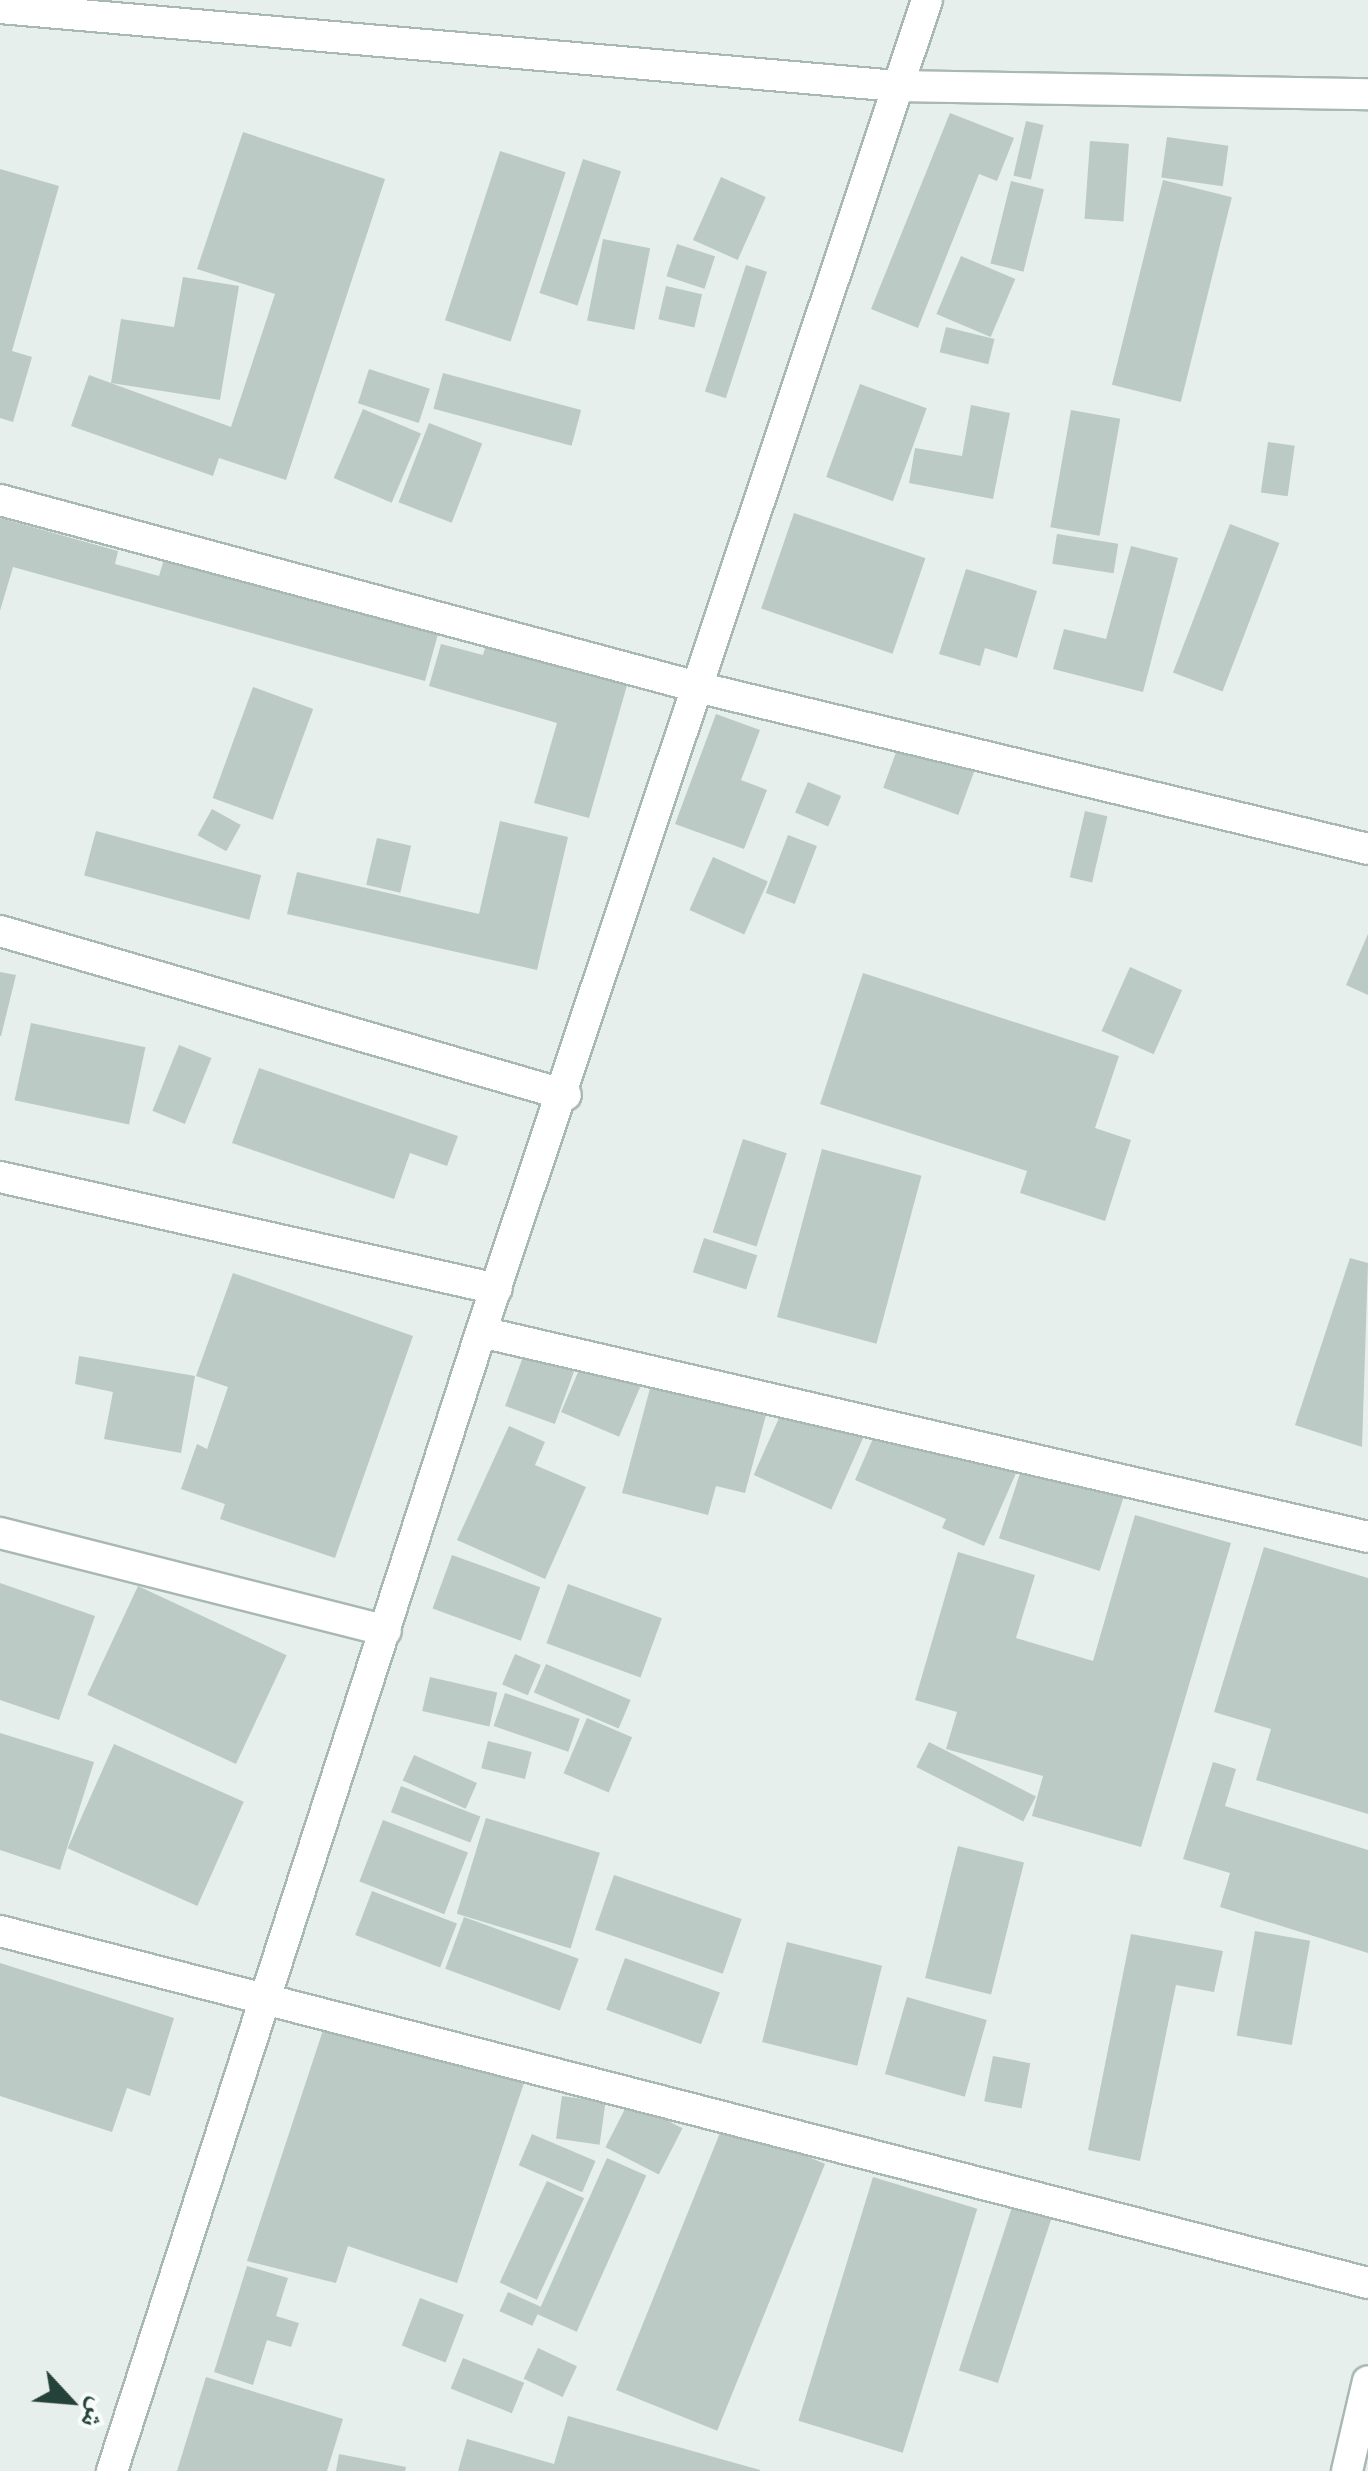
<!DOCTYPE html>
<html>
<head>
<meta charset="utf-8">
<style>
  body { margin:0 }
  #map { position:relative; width:1368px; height:2471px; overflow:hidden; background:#e6efeb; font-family:"Noto Sans","Noto Naskh Arabic",sans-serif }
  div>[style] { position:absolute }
  .building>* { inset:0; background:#bbcac4; transform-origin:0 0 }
  .roads { filter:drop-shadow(2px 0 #a8b8b2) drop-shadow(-2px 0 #a8b8b2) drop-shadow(0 2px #a8b8b2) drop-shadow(0 -2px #a8b8b2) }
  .minor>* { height:30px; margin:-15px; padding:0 15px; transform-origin:15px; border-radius:15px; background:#fff }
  span { translate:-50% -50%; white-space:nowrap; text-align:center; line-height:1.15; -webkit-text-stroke:10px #f7fbf9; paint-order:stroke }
  .north { position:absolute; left:20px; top:2351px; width:100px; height:100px; -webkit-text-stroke:8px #f7fbf9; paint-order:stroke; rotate:116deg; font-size:28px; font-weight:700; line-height:40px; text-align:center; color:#24423a }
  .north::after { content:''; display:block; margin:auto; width:35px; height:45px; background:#24423a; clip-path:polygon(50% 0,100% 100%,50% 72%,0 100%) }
</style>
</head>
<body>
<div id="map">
  <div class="building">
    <div style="clip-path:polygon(950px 113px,1014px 138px,997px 181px,979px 174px,918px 328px,871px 309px)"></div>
    <div style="left:1026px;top:121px;width:18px;height:56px;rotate:13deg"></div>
    <div style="clip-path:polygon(243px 132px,385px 179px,286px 480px,219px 458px,213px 476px,71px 426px,89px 375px,231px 427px,275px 294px,197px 269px)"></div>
    <div style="left:1167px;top:137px;width:62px;height:41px;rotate:8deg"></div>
    <div style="left:1090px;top:141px;width:39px;height:78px;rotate:4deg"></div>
    <div style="left:500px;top:151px;width:69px;height:178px;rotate:18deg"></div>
    <div style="left:583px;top:159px;width:40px;height:141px;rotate:18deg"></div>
    <div style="clip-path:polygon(0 169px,59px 186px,12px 351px,32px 357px,13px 422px,0 418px)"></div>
    <div style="left:721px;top:177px;width:49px;height:69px;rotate:24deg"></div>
    <div style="left:1163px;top:180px;width:71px;height:211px;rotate:14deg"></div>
    <div style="left:1011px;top:181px;width:34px;height:85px;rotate:14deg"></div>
    <div style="left:603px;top:239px;width:48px;height:83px;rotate:11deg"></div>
    <div style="left:677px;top:244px;width:40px;height:34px;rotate:18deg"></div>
    <div style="left:961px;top:256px;width:59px;height:63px;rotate:23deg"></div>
    <div style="left:746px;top:265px;width:22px;height:133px;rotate:18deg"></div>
    <div style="clip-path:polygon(183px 277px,239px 286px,220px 400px,111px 383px,121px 319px,174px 327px)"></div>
    <div style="left:666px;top:286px;width:37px;height:34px;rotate:13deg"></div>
    <div style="left:946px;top:327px;width:50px;height:26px;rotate:14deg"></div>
    <div style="left:369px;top:369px;width:64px;height:36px;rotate:18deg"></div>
    <div style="left:443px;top:373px;width:143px;height:37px;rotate:15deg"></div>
    <div style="left:860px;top:384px;width:71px;height:99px;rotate:20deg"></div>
    <div style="clip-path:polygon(971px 405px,1010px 413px,993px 499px,909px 483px,915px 448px,962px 456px)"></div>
    <div style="left:363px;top:409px;width:63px;height:75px;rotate:23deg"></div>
    <div style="left:1071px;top:410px;width:50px;height:119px;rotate:10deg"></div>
    <div style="left:429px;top:423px;width:57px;height:85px;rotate:21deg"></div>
    <div style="left:1268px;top:442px;width:27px;height:51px;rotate:8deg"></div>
    <div style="left:794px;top:513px;width:139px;height:101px;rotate:19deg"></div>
    <div style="clip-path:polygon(0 518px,118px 551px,115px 564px,159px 576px,165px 556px,440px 627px,425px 681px,13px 567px,0 611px)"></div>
    <div style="left:1230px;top:524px;width:53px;height:159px;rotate:21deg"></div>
    <div style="left:1057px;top:534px;width:62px;height:30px;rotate:9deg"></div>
    <div style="clip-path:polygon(1131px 546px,1178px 558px,1143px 692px,1053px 669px,1064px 629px,1106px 639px)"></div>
    <div style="clip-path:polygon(966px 569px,1037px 591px,1017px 658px,985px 648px,980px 666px,939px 654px)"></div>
    <div style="clip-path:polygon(489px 634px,630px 675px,589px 818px,534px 803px,557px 723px,429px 686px,441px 644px,483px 655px)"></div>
    <div style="left:253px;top:687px;width:64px;height:118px;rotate:20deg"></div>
    <div style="clip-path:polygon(716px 714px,760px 730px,741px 780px,767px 790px,744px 849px,675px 824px)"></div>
    <div style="left:902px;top:736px;width:80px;height:55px;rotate:20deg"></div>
    <div style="left:808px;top:782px;width:36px;height:33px;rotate:23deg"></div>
    <div style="left:212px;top:809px;width:33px;height:30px;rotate:29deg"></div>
    <div style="left:1085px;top:811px;width:23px;height:68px;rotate:13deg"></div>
    <div style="clip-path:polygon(500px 821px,568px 837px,537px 970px,287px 914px,297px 872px,479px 914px)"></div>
    <div style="left:96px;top:831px;width:171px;height:46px;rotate:15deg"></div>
    <div style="left:788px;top:835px;width:31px;height:62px;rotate:21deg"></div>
    <div style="left:377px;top:838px;width:35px;height:48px;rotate:13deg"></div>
    <div style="left:713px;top:857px;width:60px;height:58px;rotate:24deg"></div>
    <div style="clip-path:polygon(1368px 934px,1368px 995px,1346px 985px)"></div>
    <div style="left:1130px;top:967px;width:57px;height:70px;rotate:24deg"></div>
    <div style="clip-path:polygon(0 972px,16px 975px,1px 1036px,0 1036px)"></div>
    <div style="clip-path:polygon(863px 973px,1119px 1056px,1095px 1128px,1131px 1140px,1105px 1221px,1020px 1193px,1027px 1171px,820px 1104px)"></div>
    <div style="left:31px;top:1023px;width:117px;height:79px;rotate:12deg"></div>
    <div style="left:179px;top:1045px;width:35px;height:71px;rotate:22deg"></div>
    <div style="clip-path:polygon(259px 1068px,458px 1136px,447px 1166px,410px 1153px,394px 1199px,232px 1143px)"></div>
    <div style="left:743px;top:1139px;width:46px;height:98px;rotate:18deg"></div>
    <div style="left:822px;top:1149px;width:103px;height:174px;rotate:15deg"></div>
    <div style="left:704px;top:1238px;width:56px;height:36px;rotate:18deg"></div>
    <div style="clip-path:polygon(1350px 1258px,1368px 1263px,1362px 1447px,1295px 1425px)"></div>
    <div style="clip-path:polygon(233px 1273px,413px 1336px,335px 1558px,220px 1519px,225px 1504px,181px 1489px,197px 1444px,207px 1449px,228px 1387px,196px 1376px)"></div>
    <div style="left:528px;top:1343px;width:53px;height:67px;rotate:20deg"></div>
    <div style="left:590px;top:1344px;width:63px;height:74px;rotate:23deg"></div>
    <div style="clip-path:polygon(79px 1356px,195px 1376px,181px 1453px,104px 1439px,113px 1392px,75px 1384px)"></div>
    <div style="clip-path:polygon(652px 1381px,767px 1411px,745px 1493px,716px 1486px,708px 1515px,622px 1493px)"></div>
    <div style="left:787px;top:1400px;width:85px;height:82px;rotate:24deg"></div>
    <div style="clip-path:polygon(884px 1413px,1017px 1471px,984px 1546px,942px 1528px,946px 1519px,855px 1480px)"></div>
    <div style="clip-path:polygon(509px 1426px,545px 1442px,535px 1465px,586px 1487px,545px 1579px,457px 1540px)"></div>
    <div style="left:1023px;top:1464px;width:106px;height:78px;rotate:18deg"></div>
    <div style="clip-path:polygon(1135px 1515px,1231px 1543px,1141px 1847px,1032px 1816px,1043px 1776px,946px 1749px,957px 1712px,915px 1700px,958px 1552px,1035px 1575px,1016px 1638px,1093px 1661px)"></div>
    <div style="clip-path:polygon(1264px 1547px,1368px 1578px,1368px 1814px,1256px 1780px,1271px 1729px,1214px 1712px)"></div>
    <div style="left:452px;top:1555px;width:94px;height:57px;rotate:20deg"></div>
    <div style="clip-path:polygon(0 1583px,95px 1616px,59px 1720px,0 1700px)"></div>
    <div style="left:568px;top:1584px;width:100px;height:63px;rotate:20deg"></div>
    <div style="left:138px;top:1586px;width:164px;height:120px;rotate:25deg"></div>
    <div style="left:515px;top:1654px;width:28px;height:33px;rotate:23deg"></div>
    <div style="left:546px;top:1664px;width:92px;height:31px;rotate:23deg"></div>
    <div style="left:430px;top:1677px;width:69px;height:35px;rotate:13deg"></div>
    <div style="left:505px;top:1693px;width:79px;height:35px;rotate:19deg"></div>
    <div style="left:587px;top:1718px;width:49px;height:60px;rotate:23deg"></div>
    <div style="clip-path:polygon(0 1733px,94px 1762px,60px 1870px,0 1850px)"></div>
    <div style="left:488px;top:1741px;width:45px;height:28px;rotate:14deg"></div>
    <div style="left:929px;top:1742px;width:120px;height:28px;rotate:27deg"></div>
    <div style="left:114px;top:1744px;width:142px;height:114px;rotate:24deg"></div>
    <div style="left:414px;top:1755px;width:69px;height:28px;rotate:24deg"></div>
    <div style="clip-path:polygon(1213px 1762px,1236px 1769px,1225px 1806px,1368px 1850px,1368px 1953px,1220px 1907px,1230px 1873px,1183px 1859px)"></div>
    <div style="left:401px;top:1786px;width:85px;height:28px;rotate:21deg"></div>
    <div style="left:486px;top:1818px;width:119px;height:100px;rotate:17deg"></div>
    <div style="left:383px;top:1820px;width:91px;height:66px;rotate:21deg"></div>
    <div style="left:958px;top:1846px;width:68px;height:136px;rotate:14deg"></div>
    <div style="left:614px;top:1875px;width:135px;height:58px;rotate:19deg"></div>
    <div style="left:372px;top:1891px;width:91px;height:47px;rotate:21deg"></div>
    <div style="left:464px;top:1917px;width:122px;height:55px;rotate:20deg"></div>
    <div style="left:1255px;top:1931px;width:56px;height:106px;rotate:10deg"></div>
    <div style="clip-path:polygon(1131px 1934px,1223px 1951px,1214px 1992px,1176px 1985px,1140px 2161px,1088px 2150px)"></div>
    <div style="left:787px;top:1942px;width:98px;height:103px;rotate:14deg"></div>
    <div style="left:625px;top:1958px;width:101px;height:55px;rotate:20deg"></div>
    <div style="clip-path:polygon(0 1963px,174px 2018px,150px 2096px,127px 2088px,112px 2132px,0 2096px)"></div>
    <div style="left:907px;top:1997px;width:83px;height:80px;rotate:16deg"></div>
    <div style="clip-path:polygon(327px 2018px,524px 2083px,457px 2283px,348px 2246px,336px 2283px,247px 2261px)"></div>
    <div style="left:993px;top:2056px;width:38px;height:46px;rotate:11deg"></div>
    <div style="left:562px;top:2096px;width:44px;height:43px;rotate:8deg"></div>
    <div style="left:629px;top:2101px;width:60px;height:52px;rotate:27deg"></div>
    <div style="left:724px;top:2123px;width:109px;height:288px;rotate:22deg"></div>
    <div style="left:532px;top:2134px;width:69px;height:34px;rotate:23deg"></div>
    <div style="left:607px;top:2158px;width:43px;height:171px;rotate:24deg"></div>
    <div style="left:873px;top:2177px;width:109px;height:255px;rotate:17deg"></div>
    <div style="left:547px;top:2181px;width:41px;height:112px;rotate:25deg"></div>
    <div style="left:1013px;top:2204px;width:41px;height:175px;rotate:18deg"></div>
    <div style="clip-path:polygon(247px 2266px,288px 2278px,276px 2316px,299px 2323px,291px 2347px,267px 2340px,253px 2385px,214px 2372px)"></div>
    <div style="left:508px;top:2292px;width:36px;height:21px;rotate:24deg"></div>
    <div style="left:420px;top:2298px;width:47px;height:51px;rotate:21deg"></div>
    <div style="left:538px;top:2348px;width:43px;height:34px;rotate:25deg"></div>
    <div style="left:463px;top:2358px;width:66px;height:33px;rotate:22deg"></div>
    <div style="clip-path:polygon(206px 2377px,343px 2419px,327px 2471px,177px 2471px)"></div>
    <div style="clip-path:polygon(568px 2416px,760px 2470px,760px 2471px,458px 2471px,467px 2439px,554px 2464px)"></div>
    <div style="clip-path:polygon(339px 2454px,406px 2467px,405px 2471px,336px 2471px)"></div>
  </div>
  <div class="roads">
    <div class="minor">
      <div style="left:0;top:8px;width:900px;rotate:4.97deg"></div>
      <div style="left:897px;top:86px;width:471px;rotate:1deg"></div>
      <div style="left:0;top:500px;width:726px;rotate:15.01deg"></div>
      <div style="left:701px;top:688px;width:686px;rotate:13.57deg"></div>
      <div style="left:0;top:931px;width:589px;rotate:16.16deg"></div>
      <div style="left:0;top:1177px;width:509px;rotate:12.7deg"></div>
      <div style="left:481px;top:1332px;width:910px;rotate:13.01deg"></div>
      <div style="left:0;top:1533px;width:398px;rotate:14.2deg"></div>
      <div style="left:0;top:1931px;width:1413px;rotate:14.43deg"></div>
      <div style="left:112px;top:2471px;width:1197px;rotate:-72.05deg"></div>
      <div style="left:481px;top:1332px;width:1405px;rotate:-71.49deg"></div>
      <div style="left:1347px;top:2471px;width:92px;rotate:-76.9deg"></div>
    </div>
  </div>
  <div class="north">ش</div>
</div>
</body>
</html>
